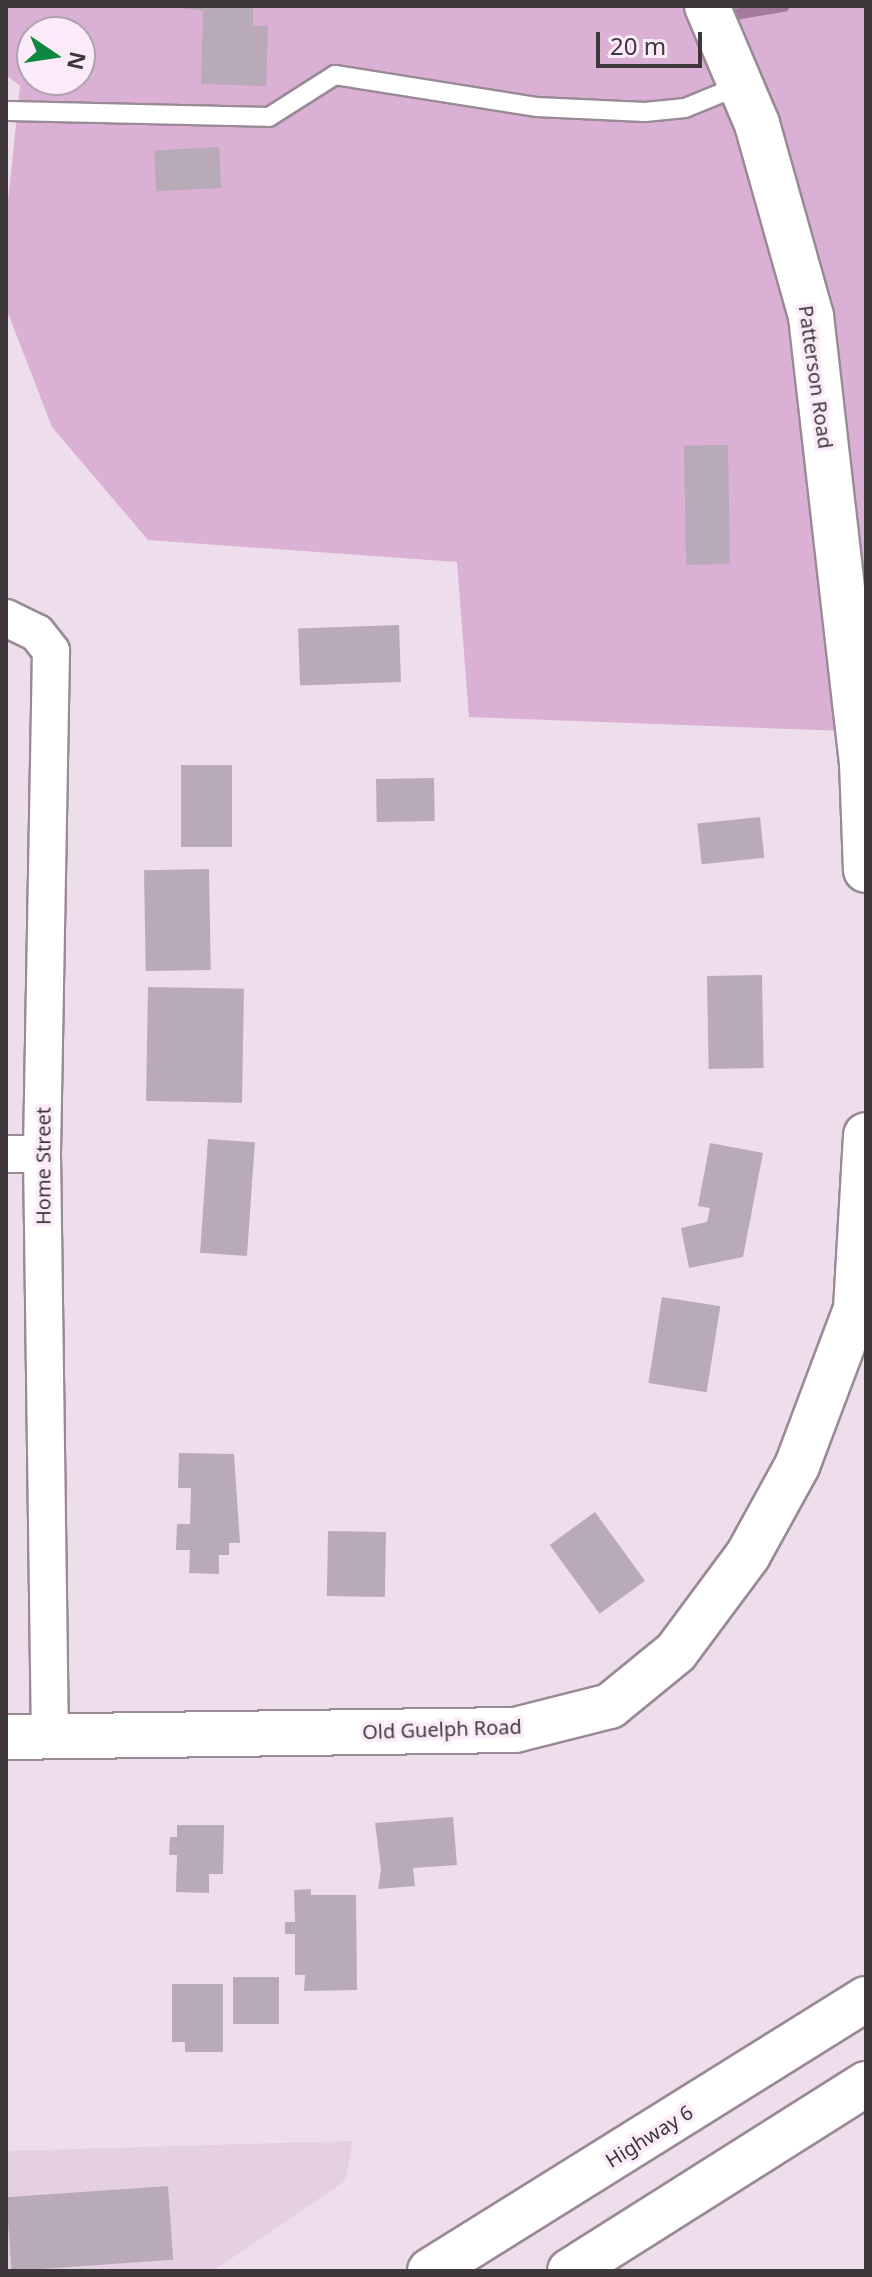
<!DOCTYPE html>
<html>
<head>
<meta charset="utf-8">
<style>
  body { margin:0 }
  #map { position:relative; width:872px; height:2277px; overflow:hidden; background:#eeddeb; font-family:"Noto Sans",sans-serif }
  div>[style] { position:absolute }
  .built>* { inset:0; background:#e5cfe2 }
  .green>* { inset:0; background:#dab0d4 }
  .stream>* { height:11px; margin:-5.5px; padding:0 5.5px; transform-origin:5.5px; border-radius:5.5px; background:#a4799e }
  .building>* { inset:0; background:#b9aab7; transform-origin:0 0 }
  .roads { filter:drop-shadow(2px 0 #998a96) drop-shadow(-2px 0 #998a96) drop-shadow(0 2px #998a96) drop-shadow(0 -2px #998a96) }
  .service>* { height:18px; margin:-9px; padding:0 9px; transform-origin:9px; border-radius:9px; background:#fff }
  .minor>* { height:36px; margin:-18px; padding:0 18px; transform-origin:18px; border-radius:18px; background:#fff }
  .tertiary>* { height:44px; margin:-22px; padding:0 22px; transform-origin:22px; border-radius:22px; background:#fff }
  .motorway>* { height:44px; margin:-22px; padding:0 22px; transform-origin:22px; border-radius:22px; background:#fff }
  span { translate:-50% -50%; white-space:nowrap; text-align:center; line-height:1.15; -webkit-text-stroke:7px #fbebf8; paint-order:stroke }
  .street-label { font-size:20px; color:#3e383d }
  .frame { position:absolute; inset:0; border:8px solid #3e383d; pointer-events:none }
  .north { position:absolute; left:16px; top:16px; width:80px; height:80px; box-sizing:border-box; background:#fbebf8; border:2px solid #afa3ad; border-radius:50%; rotate:103deg; font-size:22px; font-weight:700; line-height:32px; text-align:center; color:#3e383d }
  .north::after { content:''; display:block; margin:auto; width:28px; height:36px; background:#0e8740; clip-path:polygon(50% 0,100% 100%,50% 72%,0 100%) }
  .scale { position:absolute; left:596px; top:32px; width:106px; height:36px; box-sizing:border-box; border:4px solid #3e383d; border-top:0; padding-left:10px; font-size:24px; line-height:28px; white-space:nowrap; color:#3e383d; -webkit-text-stroke:6px #fbebf8; paint-order:stroke }
</style>
</head>
<body>
<div id="map">
  <div class="built">
    <div style="clip-path:polygon(353px 2141px,345px 2181px,213px 2271px,6px 2271px,6px 2151px)"></div>
  </div>
  <div class="green">
    <div style="clip-path:polygon(evenodd,6px 6px,866px 6px,866px 894px,845px 731px,469px 717px,457px 562px,148px 540px,52px 427px,6px 308px,6px 221px,20px 86px,6px 75px,6px 6px,32px 32px,80px 32px,80px 80px,32px 80px,32px 32px)"></div>
  </div>
  <div class="stream">
    <div style="left:734px;top:14px;width:50px;rotate:-9.3deg"></div>
  </div>
  <div class="building">
    <div style="clip-path:polygon(164px 6px,253px 6px,253px 26px,268px 26px,266px 86px,201px 84px,203px 11px)"></div>
    <div style="left:219px;top:147px;width:41px;height:65px;rotate:87deg"></div>
    <div style="left:728px;top:445px;width:119px;height:44px;rotate:89deg"></div>
    <div style="left:399px;top:625px;width:57px;height:101px;rotate:88deg"></div>
    <div style="left:232px;top:765px;width:82px;height:51px;rotate:90deg"></div>
    <div style="left:434px;top:778px;width:43px;height:58px;rotate:89deg"></div>
    <div style="left:760px;top:817px;width:41px;height:63px;rotate:84deg"></div>
    <div style="left:209px;top:869px;width:101px;height:65px;rotate:89deg"></div>
    <div style="left:762px;top:975px;width:93px;height:55px;rotate:89deg"></div>
    <div style="left:148px;top:987px;width:96px;height:114px;rotate:1deg"></div>
    <div style="left:208px;top:1139px;width:47px;height:114px;rotate:4deg"></div>
    <div style="clip-path:polygon(710px 1143px,763px 1153px,743px 1257px,689px 1268px,681px 1228px,707px 1222px,710px 1208px,698px 1206px)"></div>
    <div style="left:662px;top:1297px;width:59px;height:87px;rotate:9deg"></div>
    <div style="clip-path:polygon(179px 1453px,234px 1454px,240px 1543px,229px 1543px,229px 1555px,219px 1555px,219px 1574px,189px 1573px,190px 1550px,176px 1550px,177px 1524px,190px 1524px,191px 1488px,178px 1488px)"></div>
    <div style="left:595px;top:1512px;width:85px;height:56px;rotate:54deg"></div>
    <div style="left:328px;top:1531px;width:58px;height:65px;rotate:1deg"></div>
    <div style="clip-path:polygon(453px 1817px,457px 1865px,413px 1868px,415px 1886px,378px 1889px,381px 1870px,375px 1823px)"></div>
    <div style="clip-path:polygon(177px 1825px,224px 1825px,223px 1874px,209px 1874px,209px 1893px,176px 1892px,177px 1855px,169px 1855px,170px 1837px,177px 1837px)"></div>
    <div style="clip-path:polygon(311px 1889px,311px 1895px,356px 1895px,357px 1990px,304px 1991px,305px 1975px,295px 1975px,295px 1934px,285px 1934px,285px 1922px,295px 1922px,294px 1890px)"></div>
    <div style="left:233px;top:1977px;width:46px;height:47px"></div>
    <div style="clip-path:polygon(172px 1984px,223px 1984px,223px 2052px,185px 2052px,185px 2042px,172px 2042px)"></div>
    <div style="left:168px;top:2186px;width:74px;height:162px;rotate:86deg"></div>
  </div>
  <div class="roads">
    <div class="service">
      <div style="left:8px;top:111px;width:261px;rotate:1.3deg"></div>
      <div style="left:269px;top:117px;width:78px;rotate:-32.5deg"></div>
      <div style="left:335px;top:75px;width:205px;rotate:9deg"></div>
      <div style="left:537px;top:107px;width:108px;rotate:2.7deg"></div>
      <div style="left:645px;top:112px;width:40px;rotate:-5.7deg"></div>
      <div style="left:685px;top:108px;width:61px;rotate:-22.3deg"></div>
    </div>
    <div class="minor">
      <div style="left:6px;top:618px;width:34px;rotate:26deg"></div>
      <div style="left:37px;top:633px;width:23px;rotate:52deg"></div>
      <div style="left:51px;top:651px;width:503px;rotate:91.03deg"></div>
      <div style="left:42px;top:1154px;width:584px;rotate:89.22deg"></div>
      <div style="left:6px;top:1154px;width:36px"></div>
    </div>
    <div class="tertiary">
      <div style="left:707px;top:6px;width:128px;rotate:67deg"></div>
      <div style="left:757px;top:124px;width:199px;rotate:74.3deg"></div>
      <div style="left:811px;top:316px;width:449px;rotate:83.5deg"></div>
      <div style="left:862px;top:762px;width:108px;rotate:87.9deg"></div>
      <div style="left:6px;top:1737px;width:509px;rotate:-0.79deg"></div>
      <div style="left:515px;top:1730px;width:98px;rotate:-14.2deg"></div>
      <div style="left:610px;top:1706px;width:85px;rotate:-39.3deg"></div>
      <div style="left:676px;top:1652px;width:121px;rotate:-53.4deg"></div>
      <div style="left:748px;top:1555px;width:102px;rotate:-61.2deg"></div>
      <div style="left:797px;top:1466px;width:168px;rotate:-69.4deg"></div>
      <div style="left:856px;top:1309px;width:174px;rotate:-86.7deg"></div>
    </div>
    <div class="motorway">
      <div style="left:430px;top:2271px;width:514px;rotate:-31.96deg"></div>
      <div style="left:570px;top:2271px;width:350px;rotate:-32.3deg"></div>
    </div>
  </div>
  <div class="street-label">
    <span style="left:816px;top:377px;rotate:82deg">Patterson Road</span>
    <span style="left:43px;top:1166px;rotate:-90deg">Home Street</span>
    <span style="left:442px;top:1729px;rotate:-2deg">Old Guelph Road</span>
    <span style="left:649px;top:2136px;rotate:-32deg">Highway 6</span>
  </div>
  <div class="frame"></div>
  <div class="north">N</div>
  <div class="scale">20 m</div>
</div>
</body>
</html>
